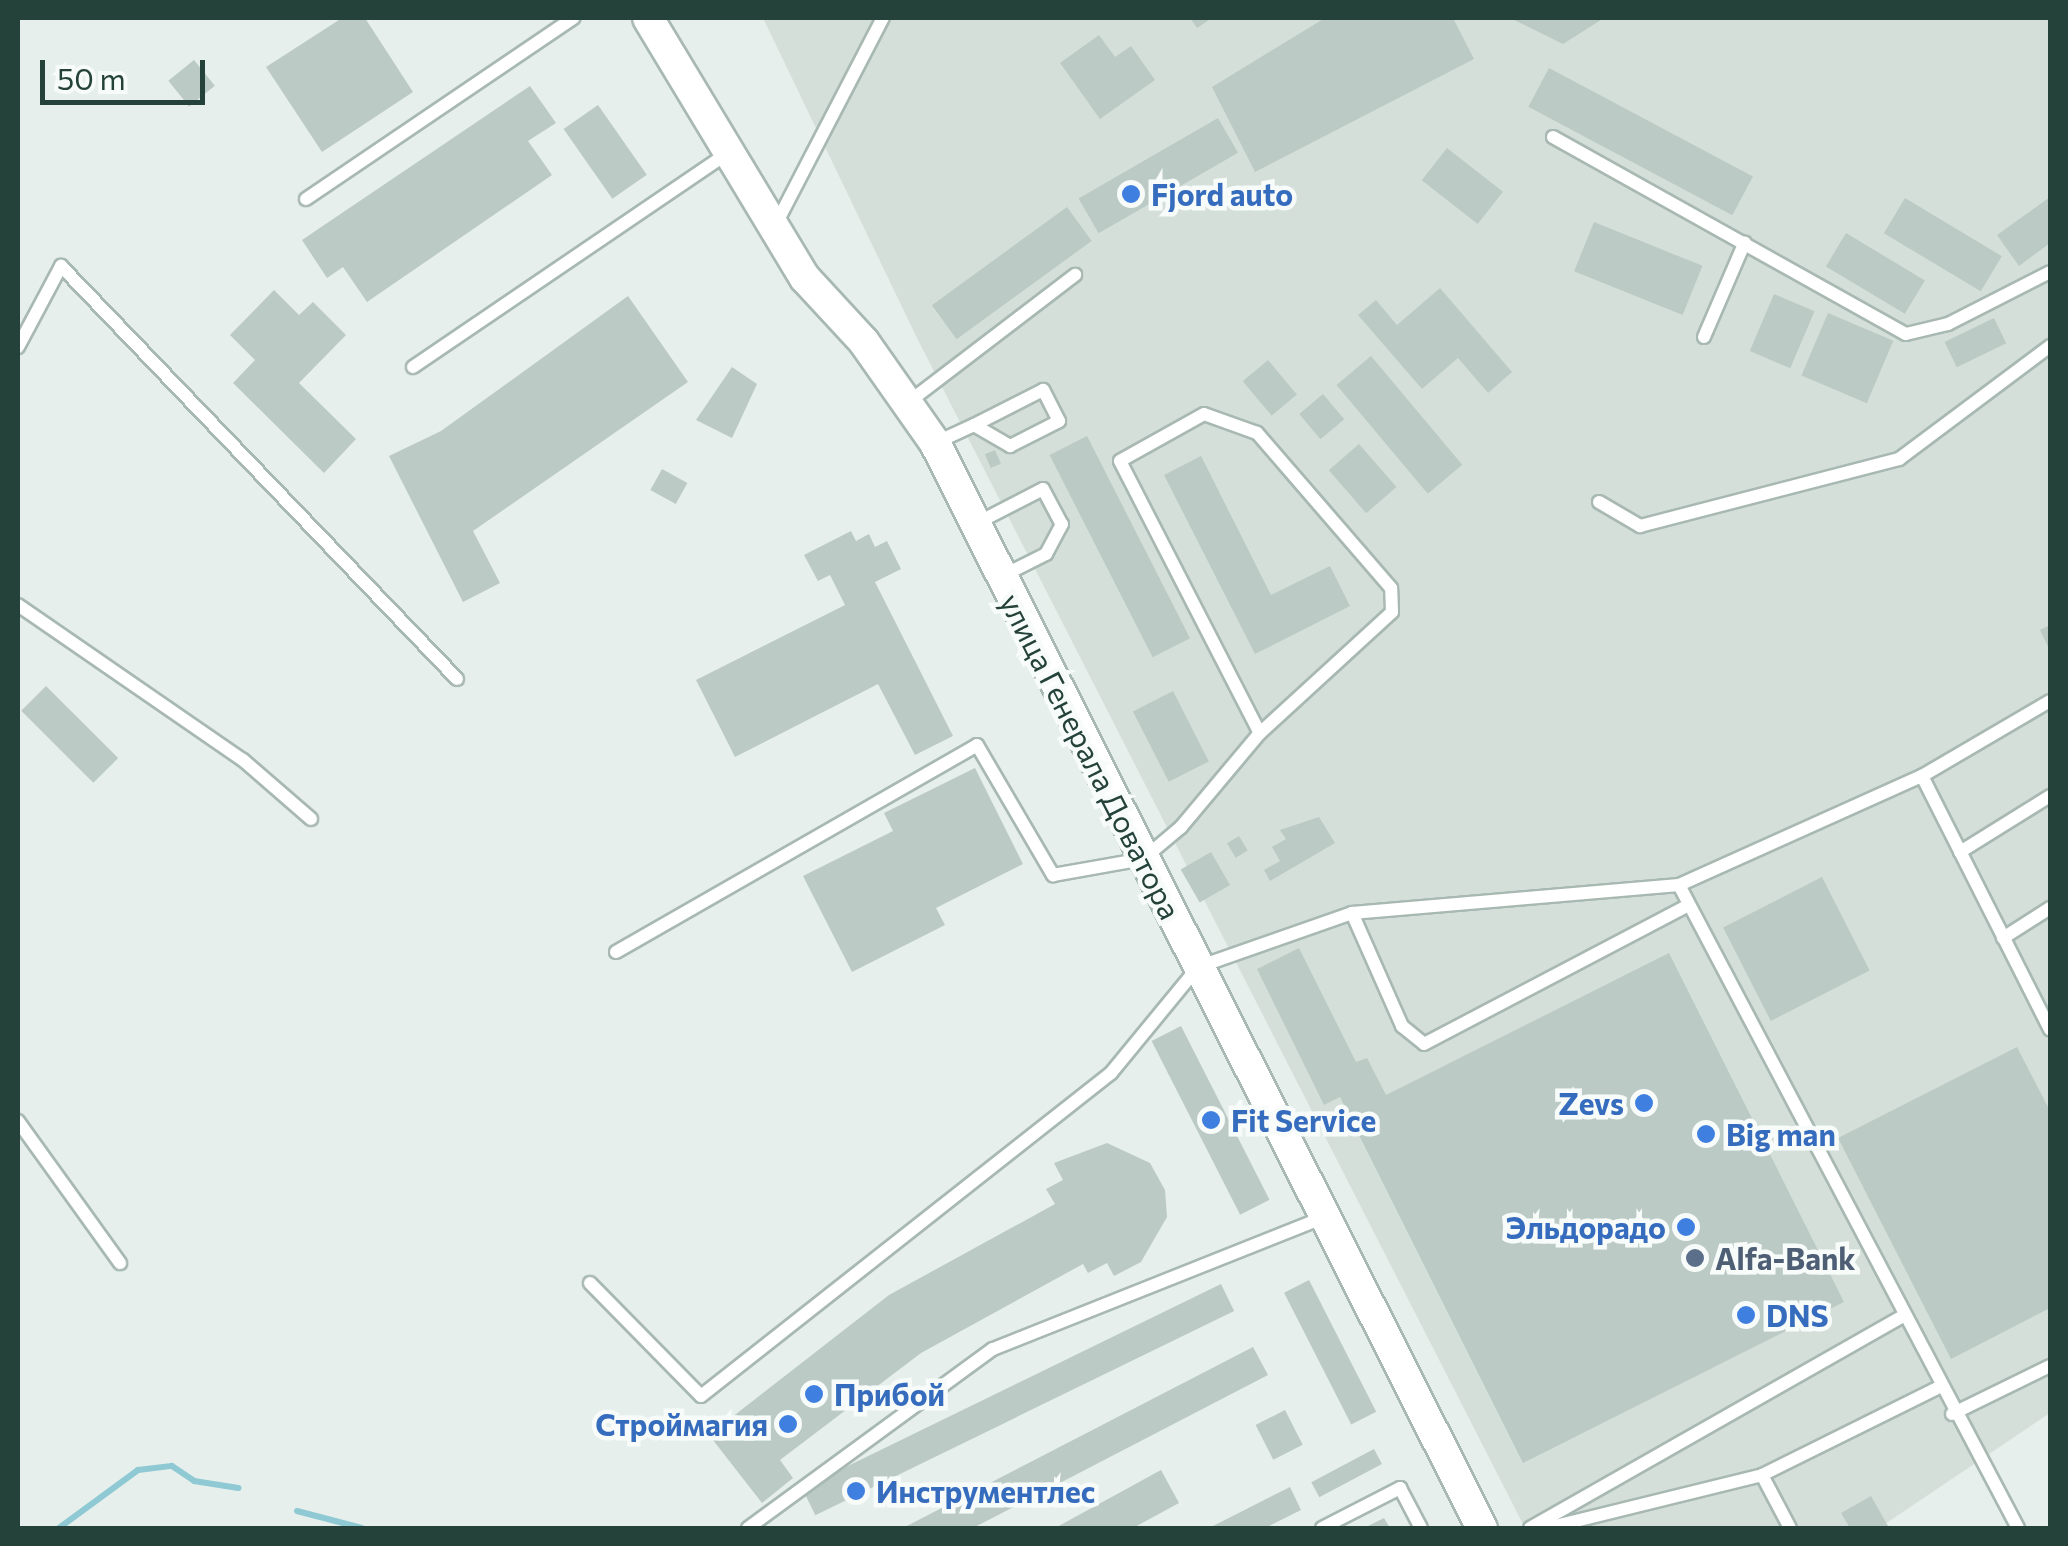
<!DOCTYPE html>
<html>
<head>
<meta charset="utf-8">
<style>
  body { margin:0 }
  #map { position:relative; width:2068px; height:1546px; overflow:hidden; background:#e6efeb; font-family:Commissioner,sans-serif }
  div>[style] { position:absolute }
  .built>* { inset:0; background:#d4dfda }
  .stream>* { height:6px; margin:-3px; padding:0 3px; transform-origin:3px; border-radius:3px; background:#8ec9d4 }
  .building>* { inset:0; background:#bbcac4; transform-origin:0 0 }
  .roads { filter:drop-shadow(2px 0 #a8b8b2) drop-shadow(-2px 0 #a8b8b2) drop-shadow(0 2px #a8b8b2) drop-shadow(0 -2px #a8b8b2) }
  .lane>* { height:12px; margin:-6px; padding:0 6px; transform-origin:6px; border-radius:6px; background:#fff }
  .secondary>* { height:30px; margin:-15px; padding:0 15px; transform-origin:15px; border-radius:15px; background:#fff }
  .dots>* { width:28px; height:28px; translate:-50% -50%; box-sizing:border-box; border:5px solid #f7fbf9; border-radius:50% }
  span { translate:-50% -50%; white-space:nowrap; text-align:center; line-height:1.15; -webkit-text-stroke:9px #f7fbf9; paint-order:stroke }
  .shop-label { font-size:30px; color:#366cbe; font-weight:700 }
  .left { translate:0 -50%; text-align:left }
  .right { translate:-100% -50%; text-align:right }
  .street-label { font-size:30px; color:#24423a }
  .service-label { font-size:30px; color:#4e5e75; font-weight:700 }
  .frame { position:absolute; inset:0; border:20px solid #24423a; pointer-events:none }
  .scale { position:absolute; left:40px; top:60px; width:165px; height:45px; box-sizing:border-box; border:5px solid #24423a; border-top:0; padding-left:12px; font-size:30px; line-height:35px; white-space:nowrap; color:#24423a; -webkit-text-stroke:8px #f7fbf9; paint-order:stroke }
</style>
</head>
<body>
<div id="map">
  <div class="built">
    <div style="clip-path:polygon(763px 18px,2050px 18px,2050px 1413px,1879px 1528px,1525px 1528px,916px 336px)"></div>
  </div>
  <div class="stream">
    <div style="left:297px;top:1511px;width:67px;rotate:14.7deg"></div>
    <div style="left:59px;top:1528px;width:98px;rotate:-36.3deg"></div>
    <div style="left:138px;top:1470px;width:34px;rotate:-7deg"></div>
    <div style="left:172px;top:1466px;width:27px;rotate:34deg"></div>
    <div style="left:194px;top:1481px;width:45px;rotate:9deg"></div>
  </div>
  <div class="building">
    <div style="clip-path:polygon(342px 18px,365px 18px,413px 92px,322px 152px,266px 67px)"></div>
    <div style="clip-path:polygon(1190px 18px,1212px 18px,1197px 28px)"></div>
    <div style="clip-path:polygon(1325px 18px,1453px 18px,1474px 59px,1255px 172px,1212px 87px)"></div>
    <div style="clip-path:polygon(1510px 18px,1604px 18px,1563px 44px)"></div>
    <div style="clip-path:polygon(1099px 35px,1115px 57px,1131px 46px,1155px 80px,1100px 119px,1060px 63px)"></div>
    <div style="left:194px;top:60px;width:33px;height:33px;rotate:51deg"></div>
    <div style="left:1549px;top:68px;width:231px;height:44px;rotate:28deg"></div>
    <div style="clip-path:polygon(530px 86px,556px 123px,528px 141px,552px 175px,367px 302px,343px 267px,327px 278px,302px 240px)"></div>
    <div style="left:598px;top:105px;width:85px;height:42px;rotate:55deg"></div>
    <div style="left:1218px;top:118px;width:40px;height:161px;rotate:60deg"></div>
    <div style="left:1447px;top:148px;width:71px;height:41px;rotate:38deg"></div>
    <div style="clip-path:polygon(2050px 197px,2050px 243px,2019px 266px,1997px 235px)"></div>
    <div style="left:1905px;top:198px;width:113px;height:41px;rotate:31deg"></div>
    <div style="left:1067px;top:207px;width:42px;height:167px;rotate:54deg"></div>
    <div style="left:1594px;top:222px;width:117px;height:53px;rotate:22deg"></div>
    <div style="left:1846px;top:233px;width:92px;height:39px;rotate:31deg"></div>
    <div style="clip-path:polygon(1440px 288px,1512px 372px,1488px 393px,1458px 358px,1422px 389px,1358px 315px,1376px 300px,1397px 325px)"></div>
    <div style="clip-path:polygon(274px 290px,299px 315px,313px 302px,346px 335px,299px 383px,356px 439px,324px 473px,233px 383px,255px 360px,230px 335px)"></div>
    <div style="left:1774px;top:294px;width:44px;height:62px;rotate:23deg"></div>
    <div style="clip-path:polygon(628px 296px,688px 382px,473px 531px,500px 583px,463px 602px,389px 456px,441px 431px)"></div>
    <div style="left:1828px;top:313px;width:71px;height:68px;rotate:23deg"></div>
    <div style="left:1994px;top:318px;width:28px;height:55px;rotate:64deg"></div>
    <div style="left:1371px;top:356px;width:142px;height:45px;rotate:50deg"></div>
    <div style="left:1268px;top:360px;width:45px;height:33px;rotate:50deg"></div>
    <div style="clip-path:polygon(732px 367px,757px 384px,732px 438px,696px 420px)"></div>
    <div style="left:1323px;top:394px;width:33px;height:31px;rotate:50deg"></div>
    <div style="left:1087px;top:436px;width:227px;height:42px;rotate:63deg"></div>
    <div style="left:1359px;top:444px;width:57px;height:40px;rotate:49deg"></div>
    <div style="left:995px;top:450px;width:15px;height:11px;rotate:67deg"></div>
    <div style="clip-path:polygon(1201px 456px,1271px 595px,1330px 566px,1350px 606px,1255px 654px,1164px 475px)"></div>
    <div style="left:662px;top:469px;width:29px;height:24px;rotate:29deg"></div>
    <div style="clip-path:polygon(851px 531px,856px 541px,869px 534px,875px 547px,887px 541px,901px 569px,875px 582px,953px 736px,915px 755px,878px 684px,735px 757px,696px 680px,845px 605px,830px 575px,818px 581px,804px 555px)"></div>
    <div style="clip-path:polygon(2050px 625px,2050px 651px,2040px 630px)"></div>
    <div style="left:46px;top:686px;width:102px;height:35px;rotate:45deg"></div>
    <div style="left:1173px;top:691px;width:79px;height:45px;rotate:63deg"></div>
    <div style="clip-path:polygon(975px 768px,1023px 864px,936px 908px,945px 925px,852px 972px,803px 876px,893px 831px,884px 813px)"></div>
    <div style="clip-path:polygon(1319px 817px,1335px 843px,1270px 881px,1264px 870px,1280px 861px,1272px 847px,1286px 839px,1280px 830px)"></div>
    <div style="left:1239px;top:836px;width:17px;height:14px;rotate:59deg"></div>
    <div style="left:1211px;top:852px;width:38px;height:35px;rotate:60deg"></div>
    <div style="left:1822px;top:877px;width:105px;height:111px;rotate:63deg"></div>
    <div style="clip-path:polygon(1299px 948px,1356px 1062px,1367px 1058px,1386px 1095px,1669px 953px,1844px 1302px,1523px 1463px,1340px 1097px,1324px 1105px,1257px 969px)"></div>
    <div style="left:1181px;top:1026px;width:195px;height:33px;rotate:63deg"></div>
    <div style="clip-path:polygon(2017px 1047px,2050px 1111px,2050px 1308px,1951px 1359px,1838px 1138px)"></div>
    <div style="clip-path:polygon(1107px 1143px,1150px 1163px,1165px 1190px,1167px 1217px,1141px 1262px,1114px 1276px,1107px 1263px,1088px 1273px,1083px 1264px,921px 1353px,780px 1460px,793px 1478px,762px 1503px,709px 1435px,889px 1295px,1055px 1204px,1046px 1189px,1063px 1180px,1054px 1163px)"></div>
    <div style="left:1309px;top:1280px;width:148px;height:28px;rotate:63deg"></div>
    <div style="left:1221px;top:1284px;width:30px;height:466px;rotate:64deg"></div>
    <div style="clip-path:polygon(1253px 1347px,1268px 1375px,973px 1528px,903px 1528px)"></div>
    <div style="left:1285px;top:1410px;width:39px;height:33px;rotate:63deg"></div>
    <div style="left:1374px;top:1449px;width:17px;height:71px;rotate:62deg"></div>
    <div style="clip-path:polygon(1161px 1470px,1179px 1503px,1133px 1528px,1055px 1528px)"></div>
    <div style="clip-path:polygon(1290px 1487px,1301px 1510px,1265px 1528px,1209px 1528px)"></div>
    <div style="clip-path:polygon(1871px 1496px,1888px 1526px,1850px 1528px,1841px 1513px)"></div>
    <div style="clip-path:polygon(1384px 1518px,1390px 1528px,1364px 1528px)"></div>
  </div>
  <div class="roads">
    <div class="lane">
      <div style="left:1553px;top:137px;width:404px;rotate:29.2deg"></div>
      <div style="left:1906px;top:334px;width:43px;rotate:-13.4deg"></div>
      <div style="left:1948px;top:324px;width:114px;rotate:-27deg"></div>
      <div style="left:306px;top:199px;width:323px;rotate:-34.1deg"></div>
      <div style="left:776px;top:224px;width:232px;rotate:-62.6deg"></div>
      <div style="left:1704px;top:337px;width:103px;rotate:-66.7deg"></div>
      <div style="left:18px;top:347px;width:92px;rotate:-62deg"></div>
      <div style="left:61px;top:266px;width:572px;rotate:46.2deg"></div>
      <div style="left:413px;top:367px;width:384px;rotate:-34.2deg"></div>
      <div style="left:910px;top:401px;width:208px;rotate:-37.4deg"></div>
      <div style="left:935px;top:443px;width:43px;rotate:-24.8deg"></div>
      <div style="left:974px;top:425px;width:42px;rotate:30.3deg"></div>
      <div style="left:1010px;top:446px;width:55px;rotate:-27deg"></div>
      <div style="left:1059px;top:421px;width:35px;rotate:-117deg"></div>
      <div style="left:1043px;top:390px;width:77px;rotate:153.1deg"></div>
      <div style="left:1599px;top:502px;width:48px;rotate:30.3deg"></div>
      <div style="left:1640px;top:526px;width:268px;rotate:-14.5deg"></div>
      <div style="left:1899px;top:459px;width:189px;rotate:-36.8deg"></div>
      <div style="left:977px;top:523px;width:74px;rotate:-27.3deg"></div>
      <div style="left:1043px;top:489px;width:40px;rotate:62deg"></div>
      <div style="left:1062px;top:524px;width:34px;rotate:118deg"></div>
      <div style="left:1046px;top:554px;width:47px;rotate:153.4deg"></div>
      <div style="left:18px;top:605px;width:273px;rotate:34.6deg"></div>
      <div style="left:243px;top:760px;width:90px;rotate:40.9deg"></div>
      <div style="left:1922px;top:776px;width:284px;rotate:63.2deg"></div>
      <div style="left:1960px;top:852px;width:106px;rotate:-31.9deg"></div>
      <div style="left:1679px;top:885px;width:727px;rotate:62.2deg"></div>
      <div style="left:1352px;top:913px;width:124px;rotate:66.1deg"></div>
      <div style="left:1402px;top:1026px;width:28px;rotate:39deg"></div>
      <div style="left:1424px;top:1044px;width:299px;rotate:-27.7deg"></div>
      <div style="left:2003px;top:938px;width:56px;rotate:-32.6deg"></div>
      <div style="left:616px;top:952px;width:416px;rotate:-29.8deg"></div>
      <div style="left:977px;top:745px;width:151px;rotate:59.7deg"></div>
      <div style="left:1053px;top:875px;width:91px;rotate:-10.1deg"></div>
      <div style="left:1143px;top:859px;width:50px;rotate:-40.1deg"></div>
      <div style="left:1181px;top:827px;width:123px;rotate:-50deg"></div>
      <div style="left:1260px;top:733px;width:179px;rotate:-42.5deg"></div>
      <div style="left:1392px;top:612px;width:24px;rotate:-92deg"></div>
      <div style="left:1391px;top:588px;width:205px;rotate:-130.8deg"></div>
      <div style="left:1257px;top:433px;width:56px;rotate:-160.3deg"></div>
      <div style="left:1204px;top:414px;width:96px;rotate:150.8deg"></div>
      <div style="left:1120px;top:461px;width:306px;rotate:62.8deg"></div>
      <div style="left:18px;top:1121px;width:175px;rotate:54.3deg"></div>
      <div style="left:590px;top:1283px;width:158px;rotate:45.5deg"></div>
      <div style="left:701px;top:1396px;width:522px;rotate:-38.23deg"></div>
      <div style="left:1111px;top:1073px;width:137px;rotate:-50.6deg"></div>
      <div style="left:1198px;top:967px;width:163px;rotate:-19.3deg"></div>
      <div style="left:1352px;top:913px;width:328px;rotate:-4.9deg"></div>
      <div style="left:1679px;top:885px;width:266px;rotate:-24.2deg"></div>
      <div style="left:1922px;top:776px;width:148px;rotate:-30.4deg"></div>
      <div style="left:1952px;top:1414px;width:109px;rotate:-26.1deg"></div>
      <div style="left:1762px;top:1475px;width:60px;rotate:62.2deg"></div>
      <div style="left:748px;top:1528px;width:303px;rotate:-36.2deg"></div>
      <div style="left:993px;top:1349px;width:356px;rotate:-21.7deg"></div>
      <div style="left:1322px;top:1528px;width:88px;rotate:-27.1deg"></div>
      <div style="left:1400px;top:1488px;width:45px;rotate:62.3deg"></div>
      <div style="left:1530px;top:1528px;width:425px;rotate:-29.6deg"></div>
      <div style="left:1547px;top:1528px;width:221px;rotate:-13.8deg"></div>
      <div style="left:1762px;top:1475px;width:195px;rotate:-26.4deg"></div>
    </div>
    <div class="secondary">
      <div style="left:648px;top:18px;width:304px;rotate:58.9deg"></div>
      <div style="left:805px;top:278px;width:87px;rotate:47.3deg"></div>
      <div style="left:864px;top:342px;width:123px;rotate:54.9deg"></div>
      <div style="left:935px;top:443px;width:1215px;rotate:63.25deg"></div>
    </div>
  </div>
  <div class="dots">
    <div style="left:1131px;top:194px;background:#3f7fe0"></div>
    <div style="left:1644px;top:1103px;background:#3f7fe0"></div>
    <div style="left:1211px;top:1120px;background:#3f7fe0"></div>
    <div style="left:1706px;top:1134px;background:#3f7fe0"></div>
    <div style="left:1686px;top:1227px;background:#3f7fe0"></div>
    <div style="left:1695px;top:1258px;background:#5c6f8a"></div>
    <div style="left:1746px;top:1315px;background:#3f7fe0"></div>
    <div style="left:814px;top:1394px;background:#3f7fe0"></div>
    <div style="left:788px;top:1424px;background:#3f7fe0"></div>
    <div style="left:856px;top:1491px;background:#3f7fe0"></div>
  </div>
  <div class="shop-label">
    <span class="left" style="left:1151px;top:194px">Fjord auto</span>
    <span class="right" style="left:1624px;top:1103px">Zevs</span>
    <span class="left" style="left:1231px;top:1120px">Fit Service</span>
    <span class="left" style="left:1726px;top:1134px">Big man</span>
    <span class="right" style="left:1666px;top:1227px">Эльдорадо</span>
    <span class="left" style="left:1766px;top:1315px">DNS</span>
    <span class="left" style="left:834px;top:1394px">Прибой</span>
    <span class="right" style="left:768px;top:1424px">Строймагия</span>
    <span class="left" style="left:876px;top:1491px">Инструментлес</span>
  </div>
  <div class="street-label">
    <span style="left:1091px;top:756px;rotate:63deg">улица Генерала Доватора</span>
  </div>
  <div class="service-label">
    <span class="left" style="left:1715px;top:1258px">Alfa-Bank</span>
  </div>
  <div class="frame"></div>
  <div class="scale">50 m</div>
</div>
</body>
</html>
